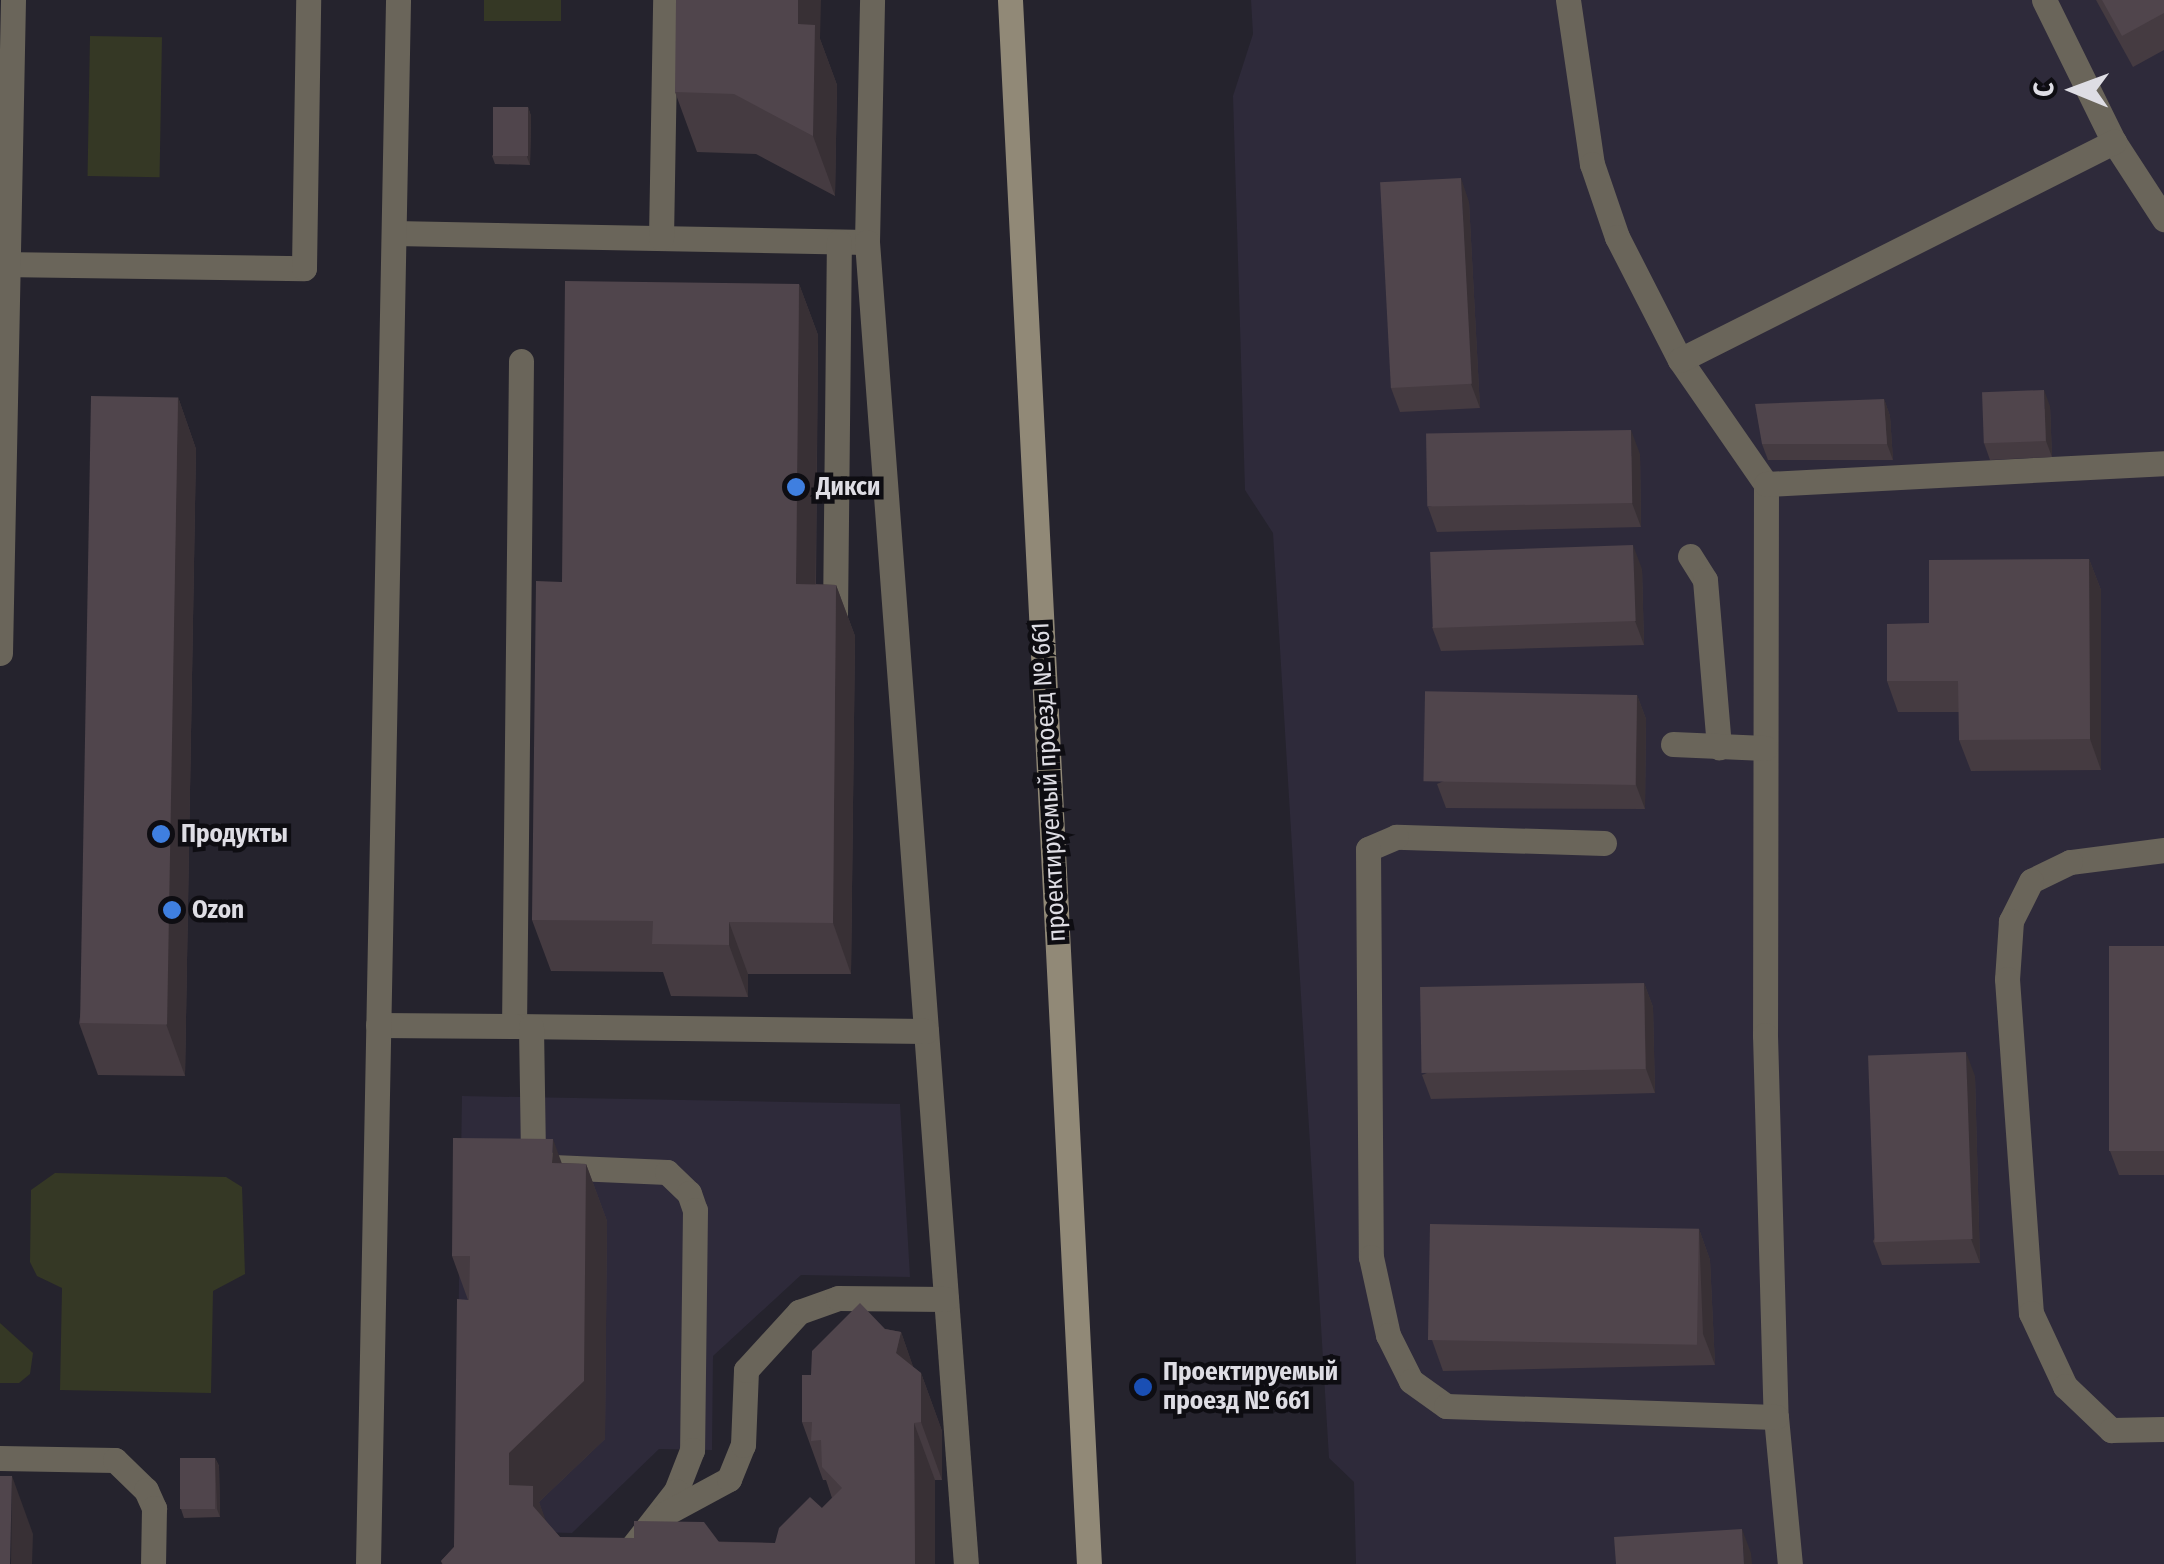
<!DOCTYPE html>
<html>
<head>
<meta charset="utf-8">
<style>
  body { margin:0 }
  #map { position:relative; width:2164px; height:1564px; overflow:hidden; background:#25232d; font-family:"Fira Sans Condensed",sans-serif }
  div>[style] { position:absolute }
  .built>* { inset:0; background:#2e2a3a }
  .green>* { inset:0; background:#353825; transform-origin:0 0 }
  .lane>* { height:25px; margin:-12.5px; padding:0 12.5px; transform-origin:12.5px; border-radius:12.5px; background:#6a655a }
  .street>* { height:25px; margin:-12.5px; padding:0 12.5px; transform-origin:12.5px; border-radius:12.5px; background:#6a655a }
  .secondary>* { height:25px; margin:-12.5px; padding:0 12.5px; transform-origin:12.5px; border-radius:12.5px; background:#918977 }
  .wall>* { inset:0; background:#453b41 }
  .shaded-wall>* { inset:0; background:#383035 }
  .building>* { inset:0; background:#50454c; transform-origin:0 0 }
  .dots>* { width:28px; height:28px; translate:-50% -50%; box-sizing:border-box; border:5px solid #0e0d12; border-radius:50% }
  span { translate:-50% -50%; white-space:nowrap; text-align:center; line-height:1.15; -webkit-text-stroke:9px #0e0d12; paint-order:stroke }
  .poi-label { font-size:25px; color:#dedde4; font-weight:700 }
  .left { translate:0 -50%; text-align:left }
  .street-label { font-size:25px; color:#dedde4 }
  .north { position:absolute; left:2024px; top:40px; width:100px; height:100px; -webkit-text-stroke:8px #0e0d12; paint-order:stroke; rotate:271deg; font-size:28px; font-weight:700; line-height:40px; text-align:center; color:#dedde4 }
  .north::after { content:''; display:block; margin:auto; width:35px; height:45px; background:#dedde4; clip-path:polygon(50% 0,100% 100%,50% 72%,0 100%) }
</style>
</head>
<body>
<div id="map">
  <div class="built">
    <div style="clip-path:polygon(1251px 0,2164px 0,2164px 1564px,1356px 1564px,1354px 1482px,1329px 1458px,1273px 533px,1245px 490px,1233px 96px,1253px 34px)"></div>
    <div style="clip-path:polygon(462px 1096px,900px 1104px,910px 1277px,801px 1275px,713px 1356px,712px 1450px,659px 1449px,572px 1533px,455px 1530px)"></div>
  </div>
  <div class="green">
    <div style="left:484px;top:0;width:77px;height:21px"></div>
    <div style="left:90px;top:36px;width:72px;height:140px;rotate:1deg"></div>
    <div style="clip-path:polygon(55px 1173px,226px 1177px,242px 1187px,245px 1274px,213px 1291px,211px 1393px,60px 1390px,62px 1288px,37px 1276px,30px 1262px,31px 1190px)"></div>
    <div style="clip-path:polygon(0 1323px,33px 1353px,30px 1374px,19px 1383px,0 1383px)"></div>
  </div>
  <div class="lane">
    <div style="left:1568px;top:0;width:166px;rotate:81.7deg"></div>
    <div style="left:1592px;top:164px;width:77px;rotate:71.1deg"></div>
    <div style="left:1617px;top:237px;width:138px;rotate:62.9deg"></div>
    <div style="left:1680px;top:360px;width:151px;rotate:55.3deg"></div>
    <div style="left:1766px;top:484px;width:551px;rotate:90.1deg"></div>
    <div style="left:1765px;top:1035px;width:382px;rotate:88.4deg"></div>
    <div style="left:1776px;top:1417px;width:148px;rotate:84.6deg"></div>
    <div style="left:2044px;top:0;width:158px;rotate:63.8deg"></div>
    <div style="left:2114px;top:142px;width:92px;rotate:57deg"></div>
    <div style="left:394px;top:233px;width:473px;rotate:1.1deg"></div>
    <div style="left:867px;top:242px;width:242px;rotate:-88.8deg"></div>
    <div style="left:661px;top:238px;width:238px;rotate:-89deg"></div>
    <div style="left:867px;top:242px;width:1326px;rotate:85.72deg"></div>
    <div style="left:0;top:264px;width:304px;rotate:0.8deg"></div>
    <div style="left:304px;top:268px;width:268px;rotate:-89.1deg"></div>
    <div style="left:1680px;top:360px;width:486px;rotate:-26.7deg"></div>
    <div style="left:521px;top:361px;width:665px;rotate:90.6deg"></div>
    <div style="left:514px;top:1026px;width:412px;rotate:0.7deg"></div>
    <div style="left:1766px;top:484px;width:399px;rotate:-3deg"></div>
    <div style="left:1690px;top:556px;width:28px;rotate:58deg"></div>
    <div style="left:1705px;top:580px;width:168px;rotate:85.2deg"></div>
    <div style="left:835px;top:616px;width:374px;rotate:-89.4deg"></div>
    <div style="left:0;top:653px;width:653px;rotate:-88.86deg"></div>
    <div style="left:1673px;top:744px;width:92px;rotate:2.5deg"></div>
    <div style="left:1604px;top:843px;width:208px;rotate:-178.3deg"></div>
    <div style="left:1396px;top:837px;width:30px;rotate:157deg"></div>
    <div style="left:1368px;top:849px;width:408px;rotate:89.6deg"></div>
    <div style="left:1371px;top:1257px;width:80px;rotate:77.7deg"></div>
    <div style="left:1388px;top:1335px;width:51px;rotate:63.4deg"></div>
    <div style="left:1411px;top:1381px;width:43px;rotate:35.5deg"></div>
    <div style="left:1446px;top:1406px;width:330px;rotate:1.9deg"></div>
    <div style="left:2164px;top:850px;width:95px;rotate:172.7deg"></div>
    <div style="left:2070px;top:862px;width:43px;rotate:154deg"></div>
    <div style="left:2031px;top:881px;width:45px;rotate:116.6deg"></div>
    <div style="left:2011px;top:921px;width:58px;rotate:93.9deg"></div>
    <div style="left:2007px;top:979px;width:335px;rotate:85.9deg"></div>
    <div style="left:2031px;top:1313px;width:81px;rotate:65deg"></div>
    <div style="left:2065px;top:1386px;width:64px;rotate:43.7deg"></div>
    <div style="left:2111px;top:1430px;width:53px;rotate:-1.1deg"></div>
    <div style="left:378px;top:1025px;width:136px;rotate:0.4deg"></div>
    <div style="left:531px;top:1027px;width:129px;rotate:89.1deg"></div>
    <div style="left:533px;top:1156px;width:23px;rotate:29deg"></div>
    <div style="left:553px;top:1167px;width:114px;rotate:2.5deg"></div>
    <div style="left:667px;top:1172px;width:30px;rotate:44deg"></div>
    <div style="left:689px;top:1193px;width:18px;rotate:71deg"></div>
    <div style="left:695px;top:1210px;width:240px;rotate:90.7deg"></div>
    <div style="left:692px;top:1450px;width:44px;rotate:111.3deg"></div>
    <div style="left:676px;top:1491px;width:93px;rotate:128deg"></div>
    <div style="left:0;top:1458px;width:115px;rotate:1deg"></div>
    <div style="left:115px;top:1460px;width:43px;rotate:44.1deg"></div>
    <div style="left:146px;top:1490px;width:20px;rotate:66deg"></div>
    <div style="left:154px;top:1508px;width:56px;rotate:91deg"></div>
    <div style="left:657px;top:1518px;width:82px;rotate:-28.4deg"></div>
    <div style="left:729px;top:1479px;width:37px;rotate:-68deg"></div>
    <div style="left:743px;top:1445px;width:75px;rotate:-87.7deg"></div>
    <div style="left:746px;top:1370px;width:79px;rotate:-47.6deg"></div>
    <div style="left:799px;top:1312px;width:41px;rotate:-19.7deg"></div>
    <div style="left:838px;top:1298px;width:108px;rotate:0.5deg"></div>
  </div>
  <div class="street">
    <div style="left:368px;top:1564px;width:1564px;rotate:-88.9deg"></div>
  </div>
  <div class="secondary">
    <div style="left:1010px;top:0;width:1566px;rotate:87.11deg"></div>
  </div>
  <div class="wall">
    <div style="clip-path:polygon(2096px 0,2164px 0,2164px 50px,2133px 67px)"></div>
    <div style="clip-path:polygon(820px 39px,837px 85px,835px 196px,756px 154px,697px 152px,675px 92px)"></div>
    <div style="clip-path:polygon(528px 107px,531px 116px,530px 165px,495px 164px,492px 156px)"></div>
    <div style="clip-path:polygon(1469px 202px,1480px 408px,1400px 412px,1391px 388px)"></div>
    <div style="clip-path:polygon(799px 284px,818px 335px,816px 584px,836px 585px,855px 636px,851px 974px,748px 974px,748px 997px,671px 996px,663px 972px,551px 971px,532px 920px,562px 582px)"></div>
    <div style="clip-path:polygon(178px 397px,196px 449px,185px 1076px,98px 1075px,79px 1023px)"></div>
    <div style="clip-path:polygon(1884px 399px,1890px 416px,1893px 460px,1768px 460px,1762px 444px)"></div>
    <div style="clip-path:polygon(2050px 406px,2052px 457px,1990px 460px,1984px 443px)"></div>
    <div style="clip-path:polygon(1640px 454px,1641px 527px,1437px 532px,1428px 507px)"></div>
    <div style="clip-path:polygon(2089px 559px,2101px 590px,2101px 770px,1971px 771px,1959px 740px,1959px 712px,1898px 712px,1887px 681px,1929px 623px)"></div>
    <div style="clip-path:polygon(1642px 569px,1644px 645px,1441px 651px,1432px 627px)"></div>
    <div style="clip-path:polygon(1637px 695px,1646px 719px,1645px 809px,1446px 808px,1437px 784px)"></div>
    <div style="clip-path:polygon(2164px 946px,2164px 1175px,2119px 1175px,2110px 1151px)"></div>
    <div style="clip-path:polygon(1644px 983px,1653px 1007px,1655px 1093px,1431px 1099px,1422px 1075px)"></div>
    <div style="clip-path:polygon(1975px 1076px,1980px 1263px,1882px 1265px,1873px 1241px)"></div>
    <div style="clip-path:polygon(562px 1163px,586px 1164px,607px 1221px,605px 1439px,539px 1502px,545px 1520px,560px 1537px,775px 1543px,822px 1508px,832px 1498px,826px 1480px,823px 1480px,802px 1422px,811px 1375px,885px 1329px,901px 1332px,913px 1367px,921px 1373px,942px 1431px,942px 1480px,935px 1480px,935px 1564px,442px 1564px,441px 1561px,454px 1547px,468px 1300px,452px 1256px)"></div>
    <div style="clip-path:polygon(1699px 1229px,1710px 1260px,1715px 1365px,1443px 1371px,1432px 1340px)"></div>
    <div style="clip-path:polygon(215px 1458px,219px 1466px,220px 1517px,184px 1518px,181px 1509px)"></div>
  </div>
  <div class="shaded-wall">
    <div style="clip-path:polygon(798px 0,821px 0,820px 39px,837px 85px,835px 196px,813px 136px,798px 24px)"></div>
    <div style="clip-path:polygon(528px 107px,531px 116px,530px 165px,527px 157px)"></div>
    <div style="clip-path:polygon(1461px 178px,1469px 202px,1480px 408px,1471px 384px)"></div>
    <div style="clip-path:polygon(799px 284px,818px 335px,815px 636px,796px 584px)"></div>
    <div style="clip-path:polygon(2044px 390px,2050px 406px,2052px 457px,2046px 441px)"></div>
    <div style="clip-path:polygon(178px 397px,196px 449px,185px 1076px,166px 1024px)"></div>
    <div style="clip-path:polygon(1884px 399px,1890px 416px,1893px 460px,1887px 444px)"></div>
    <div style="clip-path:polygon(1631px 430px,1640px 454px,1641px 527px,1632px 503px)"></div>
    <div style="clip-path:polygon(1633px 545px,1642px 569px,1644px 645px,1635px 621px)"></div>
    <div style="clip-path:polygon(2089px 559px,2101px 590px,2101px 770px,2090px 739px)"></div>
    <div style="clip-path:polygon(836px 585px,855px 636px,851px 974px,833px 923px)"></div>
    <div style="clip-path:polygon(1637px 695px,1646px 719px,1645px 809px,1636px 785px)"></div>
    <div style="clip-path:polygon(729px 922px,748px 974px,748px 997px,729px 945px)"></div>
    <div style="clip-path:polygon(1644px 983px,1653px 1007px,1655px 1093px,1646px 1069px)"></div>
    <div style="clip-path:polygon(1966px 1052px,1975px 1076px,1980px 1263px,1971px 1239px)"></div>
    <div style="clip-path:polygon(553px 1139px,574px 1197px,552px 1163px)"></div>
    <div style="clip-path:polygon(586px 1164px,607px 1221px,605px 1439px,539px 1502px,554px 1543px,509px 1485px,509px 1453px)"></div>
    <div style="clip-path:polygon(1699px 1229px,1710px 1260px,1715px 1365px,1703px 1334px)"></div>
    <div style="clip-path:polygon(901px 1332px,921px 1389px,921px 1373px,942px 1431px,942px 1480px,896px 1353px)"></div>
    <div style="clip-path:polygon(914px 1423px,935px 1480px,935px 1564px,915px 1564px)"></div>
    <div style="clip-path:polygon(215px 1458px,219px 1466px,220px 1517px,217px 1509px)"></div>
    <div style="clip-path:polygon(12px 1476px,33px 1534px,32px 1564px,11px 1564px)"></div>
    <div style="clip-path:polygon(1742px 1529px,1751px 1553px,1752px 1564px,1744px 1564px)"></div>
  </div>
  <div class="building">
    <div style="clip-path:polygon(676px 0,798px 0,798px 24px,815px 25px,813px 136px,734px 94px,675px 92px)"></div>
    <div style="clip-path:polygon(2102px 0,2164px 0,2164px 13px,2122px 36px)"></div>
    <div style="left:493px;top:107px;width:35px;height:49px"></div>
    <div style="left:1461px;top:178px;width:206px;height:81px;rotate:87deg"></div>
    <div style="clip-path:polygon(565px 281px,799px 284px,796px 584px,836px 585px,833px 923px,729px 922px,729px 945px,652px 944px,653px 921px,532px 920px,536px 581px,562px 582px)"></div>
    <div style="left:2044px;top:390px;width:51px;height:62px;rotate:88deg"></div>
    <div style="left:91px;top:396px;width:87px;height:627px;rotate:1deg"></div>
    <div style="clip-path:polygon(1884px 399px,1887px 444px,1762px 444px,1755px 404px)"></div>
    <div style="left:1631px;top:430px;width:73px;height:205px;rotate:89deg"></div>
    <div style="left:1633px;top:545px;width:76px;height:203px;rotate:88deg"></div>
    <div style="clip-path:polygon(2089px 559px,2090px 739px,1959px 740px,1958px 681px,1887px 681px,1887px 624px,1929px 623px,1929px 560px)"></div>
    <div style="left:1637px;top:695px;width:90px;height:212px;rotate:91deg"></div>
    <div style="left:2109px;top:946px;width:55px;height:205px"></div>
    <div style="left:1644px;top:983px;width:86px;height:224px;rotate:89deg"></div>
    <div style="left:1966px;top:1052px;width:187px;height:98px;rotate:88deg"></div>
    <div style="clip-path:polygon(453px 1138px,553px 1139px,552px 1163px,586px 1164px,584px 1381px,509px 1453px,509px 1485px,533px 1486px,533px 1506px,560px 1537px,634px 1538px,634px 1521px,704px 1522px,719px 1542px,775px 1543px,779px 1528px,810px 1497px,822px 1508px,842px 1488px,822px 1467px,821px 1440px,811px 1441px,812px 1422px,802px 1422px,802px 1375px,811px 1375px,812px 1351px,860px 1303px,885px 1329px,901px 1332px,896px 1353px,921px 1373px,921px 1422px,914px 1423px,915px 1564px,443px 1564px,441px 1561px,454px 1547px,457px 1299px,469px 1300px,470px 1256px,452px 1256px)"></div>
    <div style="left:1430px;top:1224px;width:269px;height:116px;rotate:1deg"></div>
    <div style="left:180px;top:1458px;width:35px;height:51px"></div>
    <div style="clip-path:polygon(0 1476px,12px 1476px,10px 1564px,0 1564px)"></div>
    <div style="clip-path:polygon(1742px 1529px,1744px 1564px,1616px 1564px,1614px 1537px)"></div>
  </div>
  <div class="dots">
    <div style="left:796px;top:487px;background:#3f7fe0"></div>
    <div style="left:161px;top:834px;background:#3f7fe0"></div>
    <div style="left:172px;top:910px;background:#3f7fe0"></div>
    <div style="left:1143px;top:1387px;background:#1a4fb4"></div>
  </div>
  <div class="poi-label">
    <span class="left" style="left:816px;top:487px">Дикси</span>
    <span class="left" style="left:181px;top:834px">Продукты</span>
    <span class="left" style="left:192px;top:910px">Ozon</span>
    <span class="left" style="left:1163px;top:1387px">Проектируемый<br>проезд № 661</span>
  </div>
  <div class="street-label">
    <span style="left:1049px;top:782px;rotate:-93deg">проектируемый проезд № 661</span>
  </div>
  <div class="north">С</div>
</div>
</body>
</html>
